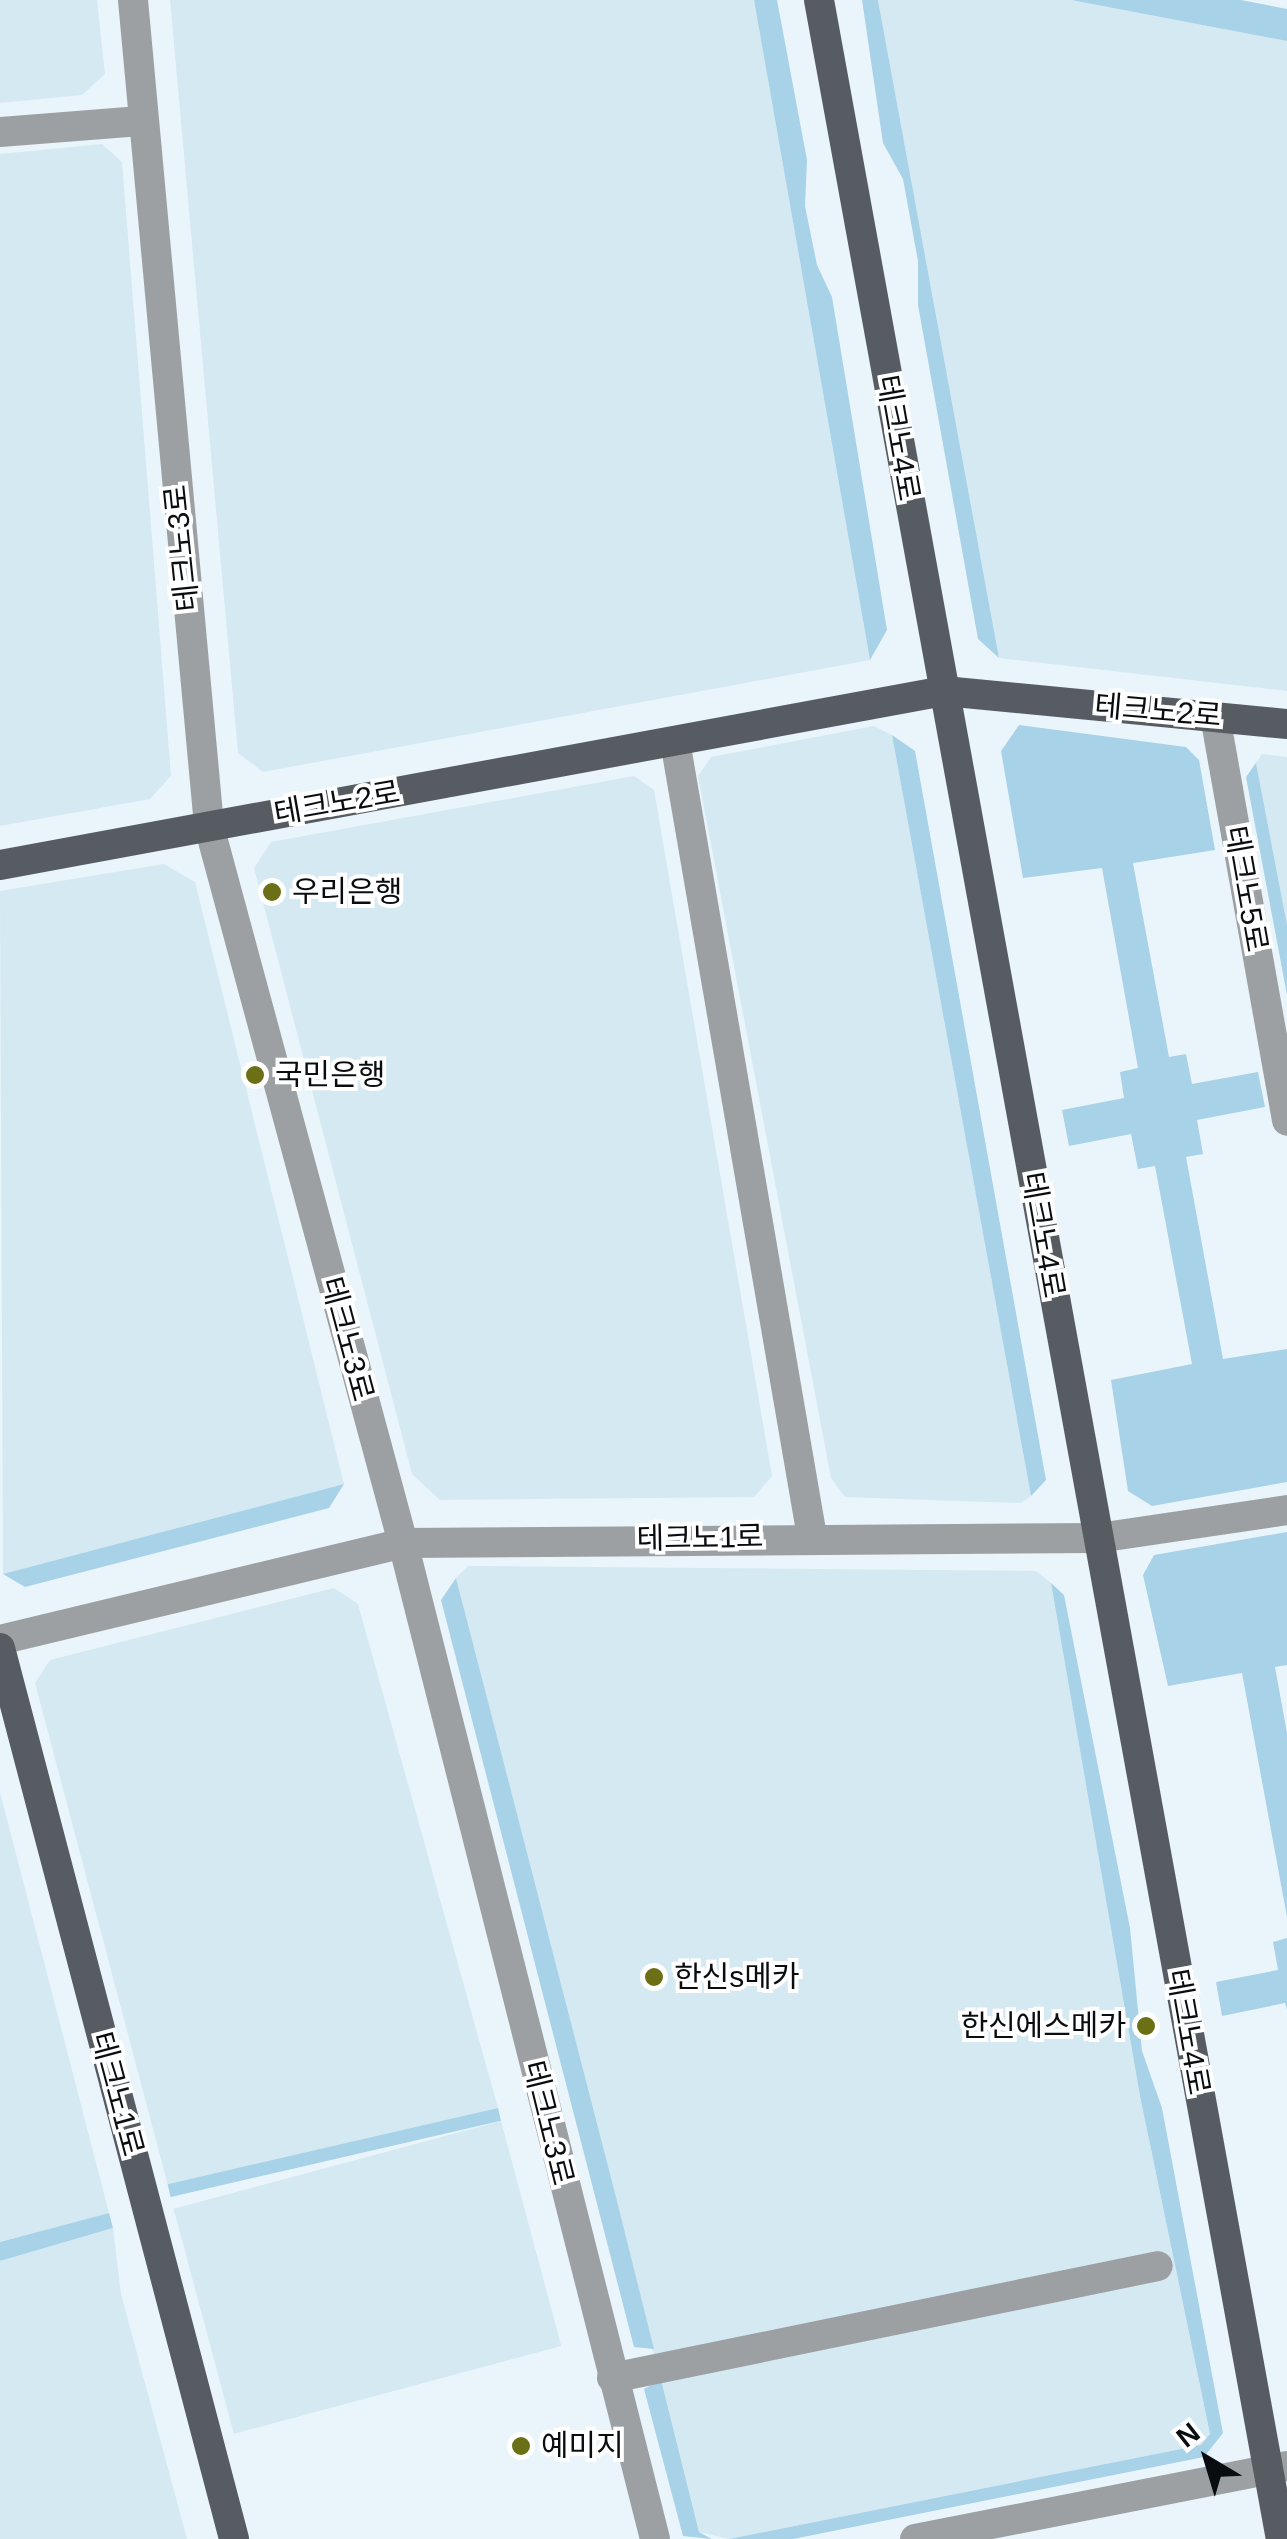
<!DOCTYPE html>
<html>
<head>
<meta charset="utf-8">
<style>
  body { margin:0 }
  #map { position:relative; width:1287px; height:2539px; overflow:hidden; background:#e9f5fb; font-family:Arial,"Noto Sans KR",sans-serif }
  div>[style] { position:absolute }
  .built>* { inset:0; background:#d5e9f2; transform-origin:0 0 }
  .green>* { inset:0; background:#a8d2e8; transform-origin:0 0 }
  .minor>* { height:30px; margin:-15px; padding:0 15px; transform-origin:15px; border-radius:15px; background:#9da0a3 }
  .major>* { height:30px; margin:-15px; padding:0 15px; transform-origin:15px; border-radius:15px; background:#575c63 }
  .dots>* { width:28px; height:28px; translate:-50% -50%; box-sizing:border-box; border:5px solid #fff; border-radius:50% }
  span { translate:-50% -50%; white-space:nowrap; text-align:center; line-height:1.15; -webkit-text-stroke:8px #fff; paint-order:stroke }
  .street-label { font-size:30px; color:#090d0f }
  .poi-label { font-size:30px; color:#090d0f }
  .left { translate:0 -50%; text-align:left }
  .right { translate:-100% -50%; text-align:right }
  .north { position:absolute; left:1157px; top:2409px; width:100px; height:100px; -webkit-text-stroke:8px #fff; paint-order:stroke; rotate:322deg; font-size:28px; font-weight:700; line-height:40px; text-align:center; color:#090d0f }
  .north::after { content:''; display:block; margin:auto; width:35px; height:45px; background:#090d0f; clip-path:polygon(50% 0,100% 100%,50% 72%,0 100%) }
</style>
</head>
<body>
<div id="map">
  <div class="built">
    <div style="clip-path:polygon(0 0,97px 0,105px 74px,82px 95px,0 103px)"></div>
    <div style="clip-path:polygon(170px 0,754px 0,870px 660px,263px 772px,238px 753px)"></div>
    <div style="clip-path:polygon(878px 0,1071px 0,1287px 41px,1287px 691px,999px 658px)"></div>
    <div style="clip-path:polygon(102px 144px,122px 162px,171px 776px,150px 799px,0 826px,0 154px)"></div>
    <div style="clip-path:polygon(874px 726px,892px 735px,1031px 1496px,1021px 1503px,845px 1497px,831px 1478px,698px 776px,711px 757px)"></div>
    <div style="clip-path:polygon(1262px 754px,1287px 757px,1287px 925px,1256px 763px)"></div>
    <div style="clip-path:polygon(634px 776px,654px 790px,772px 1476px,754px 1497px,440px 1500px,412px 1474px,254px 868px,271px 842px)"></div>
    <div style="clip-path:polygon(164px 864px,195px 882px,344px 1484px,3px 1574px,0 891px)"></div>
    <div style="clip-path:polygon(468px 1566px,1036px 1571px,1051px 1583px,1140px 2096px,1210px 2434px,1201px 2445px,729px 2539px,699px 2532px,456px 1578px)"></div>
    <div style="clip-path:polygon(334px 1588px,358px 1604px,498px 2108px,171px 2197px,35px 1683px,50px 1660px)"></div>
    <div style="clip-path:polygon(0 1792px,109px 2213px,0 2242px)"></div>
    <div style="left:501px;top:2121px;width:233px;height:339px;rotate:75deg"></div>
    <div style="clip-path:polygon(113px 2228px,121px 2294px,187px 2539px,0 2539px,0 2261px)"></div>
  </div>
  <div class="green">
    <div style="clip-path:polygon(754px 0,777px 0,807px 160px,805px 206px,817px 265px,832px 297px,887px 630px,870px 660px)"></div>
    <div style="clip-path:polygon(862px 0,878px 0,999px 658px,978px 639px,918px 305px,918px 261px,903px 179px,883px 143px)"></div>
    <div style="clip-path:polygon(1071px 0,1241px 0,1287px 9px,1287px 41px)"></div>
    <div style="clip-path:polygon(1019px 725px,1186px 747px,1199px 760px,1215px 850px,1133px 863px,1169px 1057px,1186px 1054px,1192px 1084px,1258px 1072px,1265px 1107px,1197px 1120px,1203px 1154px,1186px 1157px,1223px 1359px,1287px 1349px,1287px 1482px,1152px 1506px,1128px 1491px,1111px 1380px,1192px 1364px,1155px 1166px,1138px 1169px,1131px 1134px,1069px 1146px,1062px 1110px,1124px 1098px,1120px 1072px,1138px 1068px,1102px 868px,1023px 878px,1001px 751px)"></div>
    <div style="clip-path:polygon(892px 735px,915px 751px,1046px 1480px,1031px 1496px)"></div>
    <div style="clip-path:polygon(1256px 763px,1287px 925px,1287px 995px,1246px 777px)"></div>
    <div style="clip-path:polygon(344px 1484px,329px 1508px,25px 1587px,3px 1574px)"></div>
    <div style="clip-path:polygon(1287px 1532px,1287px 1665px,1275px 1667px,1287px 1733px,1287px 1917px,1242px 1673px,1168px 1686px,1143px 1575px,1154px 1555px)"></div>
    <div style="clip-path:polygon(456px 1578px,617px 2201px,654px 2349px,634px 2347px,441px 1600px)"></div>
    <div style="clip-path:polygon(1051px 1583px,1064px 1595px,1130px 1928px,1142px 2051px,1162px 2108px,1223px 2433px,1204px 2457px,793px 2539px,729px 2539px,1201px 2445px,1210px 2434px,1140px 2096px)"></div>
    <div style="clip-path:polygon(1287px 1938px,1287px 2009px,1285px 2003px,1222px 2016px,1216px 1982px,1278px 1970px,1273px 1942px)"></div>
    <div style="left:498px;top:2108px;width:13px;height:339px;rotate:77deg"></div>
    <div style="clip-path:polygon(109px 2213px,113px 2228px,0 2261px,0 2242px)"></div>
    <div style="clip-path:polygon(661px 2380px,699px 2532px,712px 2539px,683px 2536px,644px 2389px)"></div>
  </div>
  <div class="minor">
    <div style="left:133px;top:0;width:829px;rotate:84.74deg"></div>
    <div style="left:209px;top:826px;width:743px;rotate:74.86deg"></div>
    <div style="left:403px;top:1543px;width:1027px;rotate:75.8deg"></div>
    <div style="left:0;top:132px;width:141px;rotate:-4.5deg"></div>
    <div style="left:1215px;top:716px;width:411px;rotate:79.9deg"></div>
    <div style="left:675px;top:741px;width:808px;rotate:80.23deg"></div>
    <div style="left:0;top:1640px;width:415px;rotate:-13.5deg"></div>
    <div style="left:403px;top:1543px;width:695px;rotate:-0.41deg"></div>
    <div style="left:1098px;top:1538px;width:191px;rotate:-8.4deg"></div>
    <div style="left:612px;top:2378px;width:557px;rotate:-11.59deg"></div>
    <div style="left:915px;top:2539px;width:379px;rotate:-11.1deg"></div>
  </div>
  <div class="major">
    <div style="left:819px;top:0;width:2581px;rotate:79.69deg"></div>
    <div style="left:0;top:865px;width:960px;rotate:-10.44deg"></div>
    <div style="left:944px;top:691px;width:345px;rotate:5.5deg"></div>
    <div style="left:0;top:1648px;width:921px;rotate:75.28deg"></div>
  </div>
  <div class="dots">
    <div style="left:272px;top:892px;background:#6b7016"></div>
    <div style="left:255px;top:1075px;background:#6b7016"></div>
    <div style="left:654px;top:1977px;background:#6b7016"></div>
    <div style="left:1146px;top:2026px;background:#6b7016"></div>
    <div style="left:521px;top:2446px;background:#6b7016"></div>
  </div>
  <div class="street-label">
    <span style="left:898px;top:438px;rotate:80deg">테크노4로</span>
    <span style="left:182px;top:548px;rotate:-96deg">테크노3로</span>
    <span style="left:1158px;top:711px;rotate:5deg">테크노2로</span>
    <span style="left:337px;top:803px;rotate:-10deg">테크노2로</span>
    <span style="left:1246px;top:889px;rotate:80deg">테크노5로</span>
    <span style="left:1043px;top:1235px;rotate:80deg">테크노4로</span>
    <span style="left:347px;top:1339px;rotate:75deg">테크노3로</span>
    <span style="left:700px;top:1538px;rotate:-1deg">테크노1로</span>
    <span style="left:1188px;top:2032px;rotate:80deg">테크노4로</span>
    <span style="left:117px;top:2094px;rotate:75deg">테크노1로</span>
    <span style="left:548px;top:2123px;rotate:76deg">테크노3로</span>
  </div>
  <div class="poi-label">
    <span class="left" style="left:292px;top:892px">우리은행</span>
    <span class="left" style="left:275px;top:1075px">국민은행</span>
    <span class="left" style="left:674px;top:1977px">한신s메카</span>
    <span class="right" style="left:1126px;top:2026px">한신에스메카</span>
    <span class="left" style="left:541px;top:2446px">예미지</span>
  </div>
  <div class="north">N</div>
</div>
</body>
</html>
